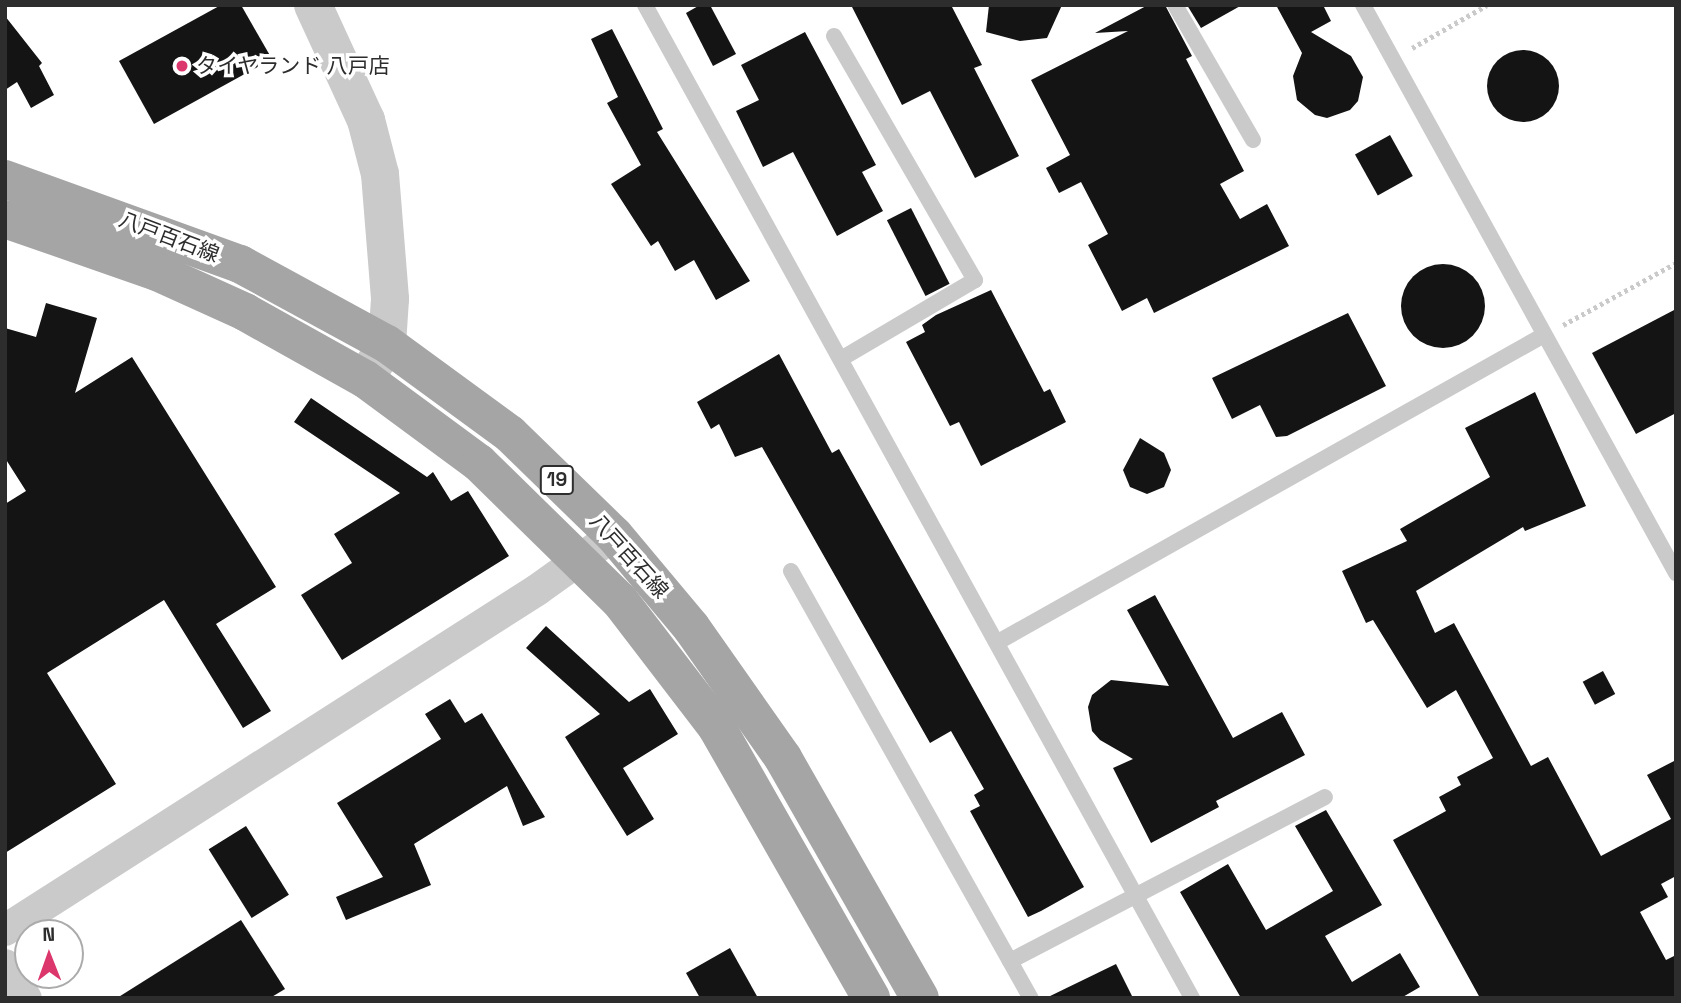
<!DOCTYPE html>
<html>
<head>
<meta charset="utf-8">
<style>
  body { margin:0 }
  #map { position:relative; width:1681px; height:1003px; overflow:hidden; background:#fff; font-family:"Space Grotesk","Noto Sans JP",sans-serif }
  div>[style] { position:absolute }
  .building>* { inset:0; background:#141414; transform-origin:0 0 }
  .round { border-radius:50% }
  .path>* { height:4.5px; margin-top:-2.25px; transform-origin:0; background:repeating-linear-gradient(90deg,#cacaca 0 3.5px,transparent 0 7px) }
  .service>* { height:16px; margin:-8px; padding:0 8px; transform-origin:8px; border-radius:8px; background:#cacaca }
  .minor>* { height:32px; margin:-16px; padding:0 16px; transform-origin:16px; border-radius:16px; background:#cacaca }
  .tertiary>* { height:38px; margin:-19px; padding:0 19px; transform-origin:19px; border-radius:19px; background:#cacaca }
  .primary>* { height:38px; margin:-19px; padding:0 19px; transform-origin:19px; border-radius:19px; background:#a5a5a5 }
  .dots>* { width:19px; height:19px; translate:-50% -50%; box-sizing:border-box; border:4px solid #fff; border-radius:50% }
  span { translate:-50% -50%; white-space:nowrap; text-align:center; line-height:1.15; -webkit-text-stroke:7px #fff; paint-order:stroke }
  .shield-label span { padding:2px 5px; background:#fff; border:2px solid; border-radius:5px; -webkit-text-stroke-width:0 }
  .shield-label { font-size:19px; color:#2d2d2d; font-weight:700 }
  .poi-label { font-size:21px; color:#2d2d2d }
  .left { translate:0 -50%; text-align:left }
  .street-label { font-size:21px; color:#2d2d2d }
  .frame { position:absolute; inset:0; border:7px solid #2d2d2d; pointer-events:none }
  .north { position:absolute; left:14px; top:919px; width:70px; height:70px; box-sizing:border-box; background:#fff; border:2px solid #ababab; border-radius:50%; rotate:359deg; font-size:19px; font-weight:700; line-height:28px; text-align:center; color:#2d2d2d }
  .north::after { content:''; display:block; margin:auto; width:24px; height:32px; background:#db376d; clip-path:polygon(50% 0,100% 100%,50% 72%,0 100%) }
</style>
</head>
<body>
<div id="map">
  <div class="building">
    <div style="clip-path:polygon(221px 5px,241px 5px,272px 59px,154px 124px,119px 61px)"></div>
    <div style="clip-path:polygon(700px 5px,710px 5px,736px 54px,713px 66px,686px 13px)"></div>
    <div style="clip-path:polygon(851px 5px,951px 5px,982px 65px,974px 68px,1019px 156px,975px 178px,930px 91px,902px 105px)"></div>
    <div style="clip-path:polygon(989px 5px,1062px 5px,1047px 38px,1020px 41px,986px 32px)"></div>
    <div style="clip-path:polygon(1148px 5px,1165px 5px,1192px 56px,1186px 59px,1244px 171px,1220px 184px,1240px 219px,1267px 204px,1289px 246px,1154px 313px,1147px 298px,1122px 311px,1088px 245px,1108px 234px,1081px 182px,1059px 193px,1046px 168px,1070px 155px,1031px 80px,1128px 31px,1095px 33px)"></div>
    <div style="clip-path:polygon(1187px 5px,1242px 5px,1201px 28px)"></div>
    <div style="clip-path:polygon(1276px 5px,1323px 5px,1331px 21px,1311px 32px,1351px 56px,1363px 77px,1358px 101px,1350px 110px,1327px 118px,1315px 115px,1297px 100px,1293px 76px,1302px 53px)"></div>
    <div style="clip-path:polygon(5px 16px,42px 63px,39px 66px,54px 95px,31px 108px,17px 82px,5px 90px)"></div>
    <div style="clip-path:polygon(612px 29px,663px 129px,657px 132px,750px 281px,716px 300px,694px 260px,675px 271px,658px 241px,651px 246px,611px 184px,641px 165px,607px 103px,618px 97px,591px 39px)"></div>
    <div style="clip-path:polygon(805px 32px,876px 165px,862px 172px,883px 211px,837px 236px,793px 152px,763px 167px,736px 111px,759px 100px,741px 65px)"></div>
    <div class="round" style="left:1487px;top:50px;width:72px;height:72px"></div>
    <div style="left:1390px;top:135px;width:47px;height:40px;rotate:61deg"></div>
    <div style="left:911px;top:208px;width:85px;height:27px;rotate:63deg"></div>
    <div class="round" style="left:1401px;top:264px;width:84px;height:84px"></div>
    <div style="clip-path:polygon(991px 290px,1044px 392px,1050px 389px,1066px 422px,981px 466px,959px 422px,950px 426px,906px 342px,925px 332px,922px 325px,936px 315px)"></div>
    <div style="clip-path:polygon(46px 303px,97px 318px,75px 393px,132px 357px,276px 587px,216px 624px,271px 711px,243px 728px,164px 600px,47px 673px,116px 784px,5px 853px,5px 504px,26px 491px,5px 458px,5px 328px,36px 337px)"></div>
    <div style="clip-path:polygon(1676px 309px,1676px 413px,1636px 434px,1592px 353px)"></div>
    <div style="clip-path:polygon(1348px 313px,1386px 386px,1287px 436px,1276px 437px,1260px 405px,1232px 419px,1212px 378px)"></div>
    <div style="clip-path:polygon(779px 354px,832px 453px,839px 449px,1084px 887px,1041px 911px,1028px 917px,970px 811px,980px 806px,974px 795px,984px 789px,951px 731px,930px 743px,762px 447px,735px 457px,719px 424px,711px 429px,697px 402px)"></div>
    <div style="clip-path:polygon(1535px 392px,1586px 506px,1525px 531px,1523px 527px,1416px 591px,1435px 633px,1454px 623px,1531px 766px,1548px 757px,1601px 856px,1671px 819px,1647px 775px,1676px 760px,1676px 876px,1661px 884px,1668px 897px,1640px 912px,1666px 960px,1676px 955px,1676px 998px,1480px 998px,1393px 840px,1446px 811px,1439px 797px,1461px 785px,1457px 777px,1493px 758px,1456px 690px,1427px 708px,1373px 620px,1366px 623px,1342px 571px,1407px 541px,1400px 529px,1490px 477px,1465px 428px)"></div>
    <div style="clip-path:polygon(311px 398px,427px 477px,433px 472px,451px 501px,468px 491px,509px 556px,342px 660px,301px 595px,352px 563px,334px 534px,400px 493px,294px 422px)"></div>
    <div style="clip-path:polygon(1140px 438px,1164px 453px,1171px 470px,1164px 487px,1147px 494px,1130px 487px,1123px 470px)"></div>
    <div style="clip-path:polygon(1155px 595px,1233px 738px,1282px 712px,1305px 755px,1216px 801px,1219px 807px,1151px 843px,1113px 768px,1133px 759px,1100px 740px,1092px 731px,1088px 707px,1092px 695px,1111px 680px,1169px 686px,1127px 610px)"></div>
    <div style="clip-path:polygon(546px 626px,629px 702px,650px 689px,678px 734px,623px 768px,654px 819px,627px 836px,565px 737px,600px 714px,526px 648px)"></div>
    <div style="left:1603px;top:671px;width:26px;height:23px;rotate:62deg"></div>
    <div style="clip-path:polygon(450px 699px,465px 723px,482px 713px,545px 817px,523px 826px,507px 786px,414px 844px,431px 885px,346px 920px,336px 897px,383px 877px,337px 803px,441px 739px,425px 714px)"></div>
    <div style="clip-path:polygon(1326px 810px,1382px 905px,1325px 936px,1352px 982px,1400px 953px,1420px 987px,1401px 998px,1241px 998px,1180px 892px,1228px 864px,1266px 930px,1333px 891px,1295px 826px)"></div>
    <div style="left:246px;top:826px;width:81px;height:44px;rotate:58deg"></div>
    <div style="clip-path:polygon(241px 920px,285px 989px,270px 998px,117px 998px)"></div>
    <div style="clip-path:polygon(730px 948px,758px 998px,700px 998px,686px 973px)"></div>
    <div style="clip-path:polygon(1116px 964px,1133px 998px,1046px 998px)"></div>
  </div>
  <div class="path">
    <div style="left:1412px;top:48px;width:86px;rotate:-29.8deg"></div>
    <div style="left:1563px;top:325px;width:129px;rotate:-28.8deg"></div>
  </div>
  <div class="service">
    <div style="left:645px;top:5px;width:1134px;rotate:61.15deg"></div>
    <div style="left:1175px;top:5px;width:156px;rotate:60deg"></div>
    <div style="left:1363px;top:5px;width:649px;rotate:61.14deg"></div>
    <div style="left:834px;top:36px;width:282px;rotate:60deg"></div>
    <div style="left:975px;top:280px;width:156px;rotate:149.5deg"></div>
    <div style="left:791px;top:571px;width:490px;rotate:60.7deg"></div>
    <div style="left:998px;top:642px;width:626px;rotate:-29.35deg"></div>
    <div style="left:1010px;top:961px;width:355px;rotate:-27.5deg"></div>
  </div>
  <div class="minor">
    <div style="left:5px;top:930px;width:631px;rotate:-32.58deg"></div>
    <div style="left:537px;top:590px;width:95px;rotate:-35.5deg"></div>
    <div style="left:5px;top:965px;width:39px;rotate:58deg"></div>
  </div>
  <div class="tertiary">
    <div style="left:313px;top:5px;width:127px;rotate:65.3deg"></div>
    <div style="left:366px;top:120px;width:56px;rotate:75.5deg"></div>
    <div style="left:380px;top:174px;width:125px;rotate:85.4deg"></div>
    <div style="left:390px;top:299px;width:45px;rotate:93.8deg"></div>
    <div style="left:387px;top:344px;width:41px;rotate:122.2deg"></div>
  </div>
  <div class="primary">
    <div style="left:5px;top:179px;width:250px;rotate:19.9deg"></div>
    <div style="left:240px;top:264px;width:167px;rotate:28.6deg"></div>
    <div style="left:387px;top:344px;width:152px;rotate:36.2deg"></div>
    <div style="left:510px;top:434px;width:145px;rotate:44.2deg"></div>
    <div style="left:614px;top:535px;width:120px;rotate:50.1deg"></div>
    <div style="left:691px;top:627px;width:160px;rotate:54.9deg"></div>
    <div style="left:783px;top:758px;width:276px;rotate:60.3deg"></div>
    <div style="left:5px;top:219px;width:161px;rotate:19.2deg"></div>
    <div style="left:157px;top:272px;width:97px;rotate:24.4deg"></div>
    <div style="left:245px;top:312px;width:137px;rotate:29.2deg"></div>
    <div style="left:365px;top:379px;width:142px;rotate:36.4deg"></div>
    <div style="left:479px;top:463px;width:197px;rotate:44.4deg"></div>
    <div style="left:620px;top:601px;width:158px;rotate:52.5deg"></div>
    <div style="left:716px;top:726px;width:313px;rotate:60.3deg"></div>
  </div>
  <div class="dots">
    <div style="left:182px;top:66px;background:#db376d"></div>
  </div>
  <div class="shield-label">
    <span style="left:557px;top:480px">19</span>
  </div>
  <div class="poi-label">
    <span class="left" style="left:196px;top:66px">タイヤランド 八戸店</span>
  </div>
  <div class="street-label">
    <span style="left:169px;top:237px;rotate:21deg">八戸百石線</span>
    <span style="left:629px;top:556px;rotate:48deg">八戸百石線</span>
  </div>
  <div class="frame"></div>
  <div class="north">N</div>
</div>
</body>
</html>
